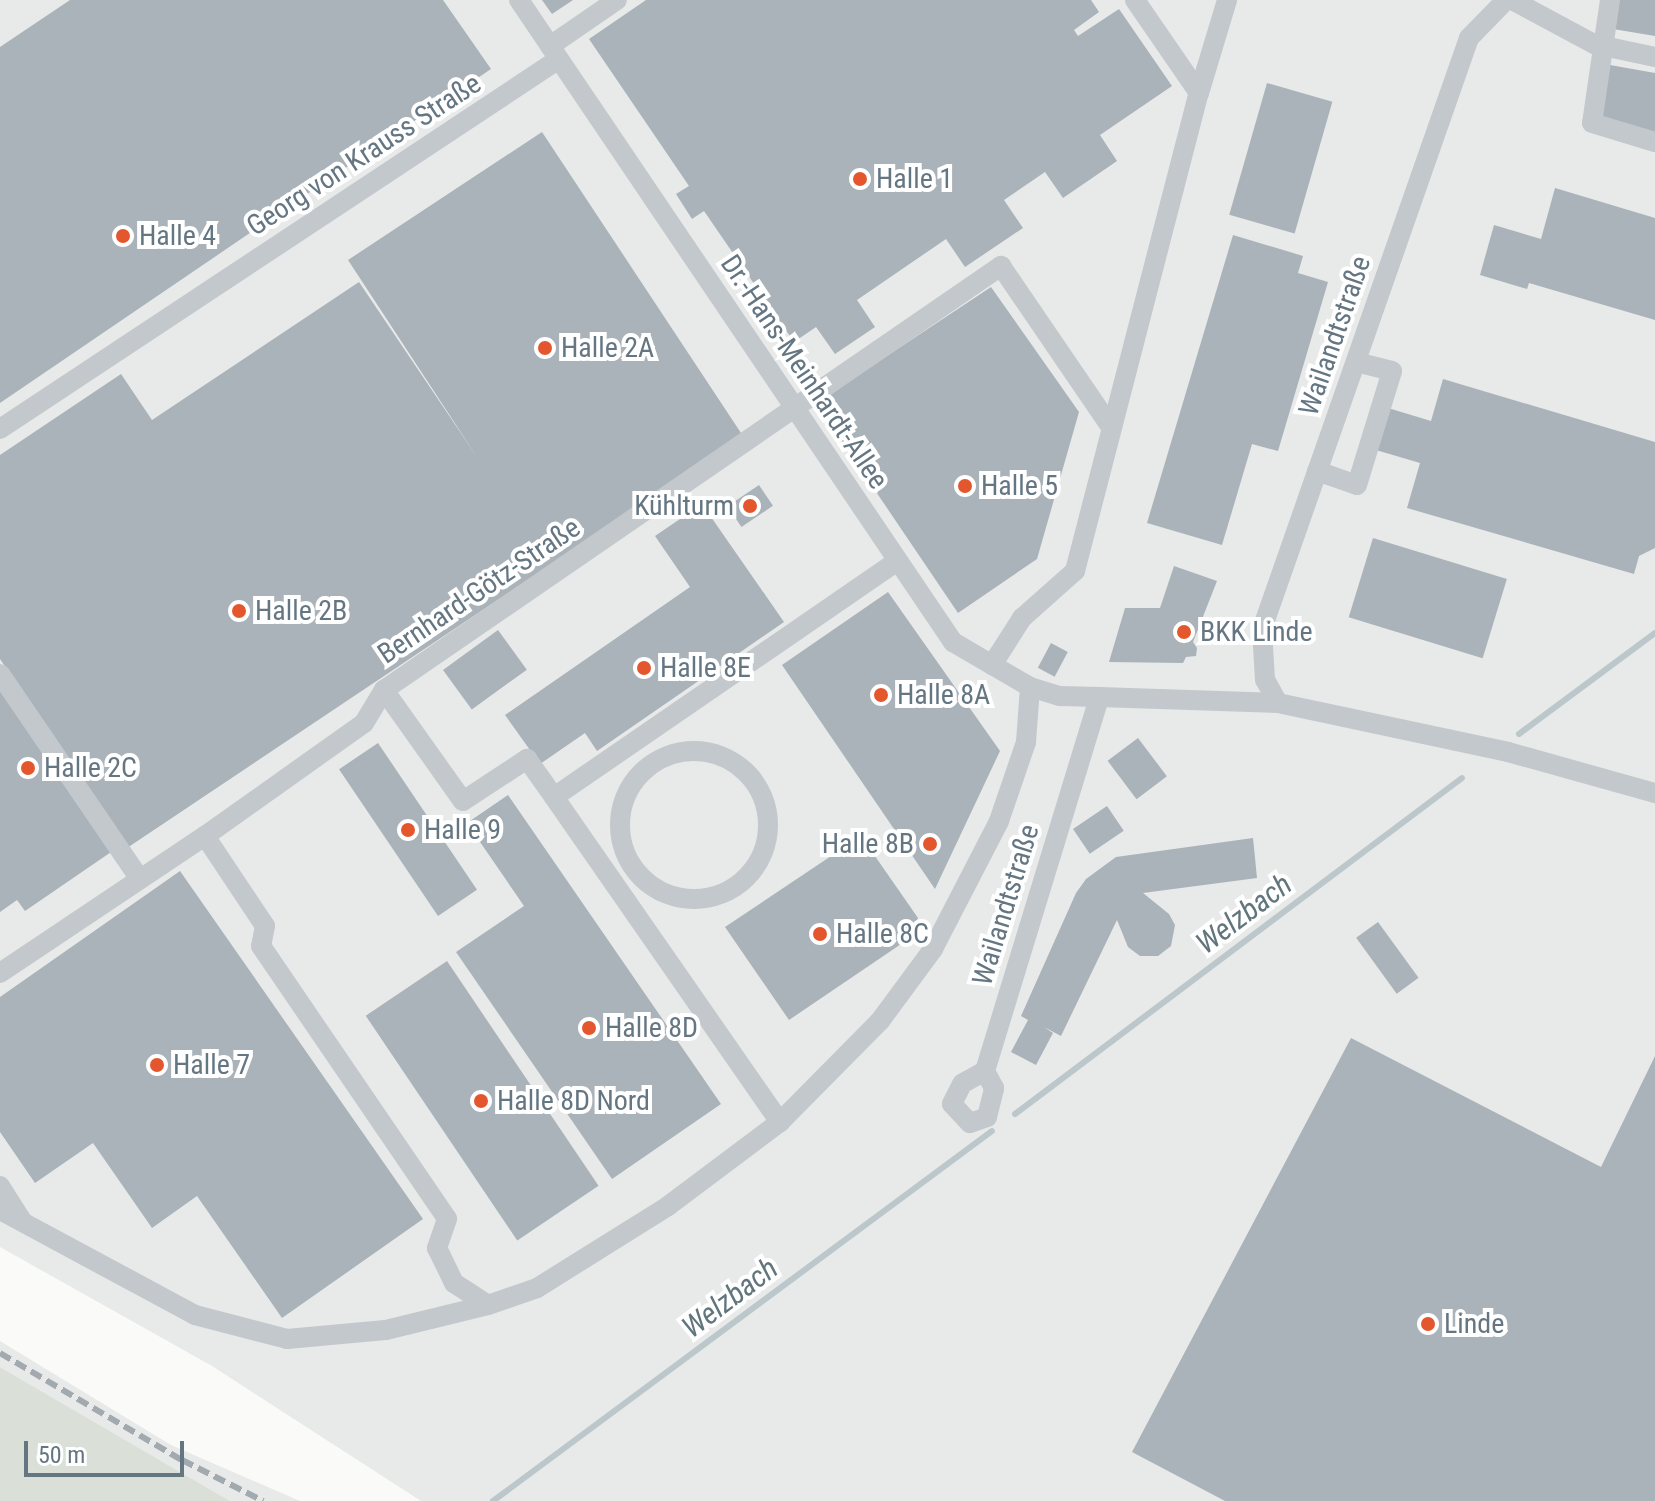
<!DOCTYPE html>
<html>
<head>
<meta charset="utf-8">
<style>
  body { margin:0 }
  #map { position:relative; width:1655px; height:1501px; overflow:hidden; background:#fafaf8; font-family:"Roboto Condensed",sans-serif }
  div>[style] { position:absolute }
  .built>* { inset:0; background:#e8e9e9 }
  .green>* { inset:0; background:#dadfd7 }
  .stream>* { height:6px; margin:-3px; padding:0 3px; transform-origin:3px; border-radius:3px; background:#bbc7cb }
  .building>* { inset:0; background:#aab3b9; transform-origin:0 0 }
  .minor>* { height:20px; margin:-10px; padding:0 10px; transform-origin:10px; border-radius:10px; background:#c3c8cc }
  .minor>.ring { margin:-10px; padding:0; box-sizing:content-box; background:none; border:20px solid #c3c8cc; border-radius:50% }
  .rail>* { height:6px; margin-top:-3px; transform-origin:0; background:repeating-linear-gradient(90deg,#a2aab0 0 12px,transparent 0 18px) }
  .dots>* { width:22px; height:22px; translate:-50% -50%; box-sizing:border-box; border:4px solid #fff; border-radius:50% }
  span { translate:-50% -50%; white-space:nowrap; text-align:center; line-height:1.15; -webkit-text-stroke:8px #fff; paint-order:stroke }
  .street-label { font-size:28px; color:#657683 }
  .poi-label { font-size:28px; color:#657683 }
  .left { translate:0 -50%; text-align:left }
  .right { translate:-100% -50%; text-align:right }
  .water-label { font-size:30px; color:#60757c; font-style:italic }
  .scale { position:absolute; left:24px; top:1441px; width:160px; height:36px; box-sizing:border-box; border:4px solid #657683; border-top:0; padding-left:10px; font-size:24px; line-height:28px; white-space:nowrap; color:#657683; -webkit-text-stroke:6px #fff; paint-order:stroke }
</style>
</head>
<body>
<div id="map">
  <div class="built">
    <div style="clip-path:polygon(0 0,1655px 0,1655px 1501px,421px 1501px,212px 1366px,0 1247px)"></div>
    <div style="clip-path:polygon(0 1341px,171px 1445px,300px 1501px,230px 1501px,0 1367px)"></div>
  </div>
  <div class="green">
    <div style="clip-path:polygon(0 1367px,230px 1501px,0 1501px)"></div>
  </div>
  <div class="stream">
    <div style="left:1519px;top:734px;width:169px;rotate:-36.6deg"></div>
    <div style="left:1015px;top:1114px;width:559px;rotate:-36.93deg"></div>
    <div style="left:493px;top:1501px;width:621px;rotate:-36.56deg"></div>
  </div>
  <div class="building">
    <div style="clip-path:polygon(70px 0,443px 0,491px 69px,0 403px,0 47px)"></div>
    <div style="clip-path:polygon(542px 0,573px 0,552px 14px)"></div>
    <div style="clip-path:polygon(646px 0,1091px 0,1099px 12px,1074px 30px,1078px 36px,1119px 9px,1172px 86px,1100px 135px,1117px 161px,1063px 198px,1045px 172px,1004px 200px,1023px 228px,965px 267px,946px 239px,857px 300px,875px 327px,835px 354px,816px 327px,794px 342px,704px 211px,692px 219px,676px 194px,689px 186px,589px 39px)"></div>
    <div style="clip-path:polygon(1618px 0,1655px 0,1655px 36px,1613px 29px)"></div>
    <div style="clip-path:polygon(1610px 65px,1655px 73px,1655px 134px,1600px 124px)"></div>
    <div style="left:1267px;top:83px;width:68px;height:137px;rotate:16deg"></div>
    <div style="clip-path:polygon(542px 132px,743px 436px,127px 848px,0 659px,0 455px,121px 374px,152px 420px,359px 282px,477px 457px,348px 260px)"></div>
    <div style="clip-path:polygon(1555px 188px,1655px 218px,1655px 320px,1529px 283px,1527px 289px,1480px 275px,1494px 225px,1541px 239px)"></div>
    <div style="clip-path:polygon(1233px 235px,1303px 256px,1298px 273px,1328px 282px,1278px 451px,1252px 444px,1222px 545px,1147px 523px)"></div>
    <div style="clip-path:polygon(991px 287px,1079px 412px,1037px 559px,958px 613px,816px 403px)"></div>
    <div style="clip-path:polygon(1443px 379px,1655px 442px,1655px 548px,1639px 556px,1634px 574px,1407px 508px,1420px 463px,1376px 450px,1388px 408px,1431px 421px)"></div>
    <div style="left:759px;top:485px;width:25px;height:38px;rotate:56deg"></div>
    <div style="clip-path:polygon(702px 504px,784px 622px,597px 751px,585px 733px,540px 764px,505px 715px,690px 587px,655px 536px)"></div>
    <div style="left:1373px;top:538px;width:140px;height:83px;rotate:17deg"></div>
    <div style="clip-path:polygon(1174px 566px,1217px 581px,1193px 642px,1197px 648px,1196px 656px,1186px 657px,1183px 663px,1109px 662px,1125px 608px,1160px 608px)"></div>
    <div style="clip-path:polygon(888px 592px,1000px 751px,935px 889px,782px 665px)"></div>
    <div style="left:498px;top:630px;width:49px;height:68px;rotate:54deg"></div>
    <div style="left:1051px;top:643px;width:19px;height:28px;rotate:28deg"></div>
    <div style="clip-path:polygon(0 686px,114px 850px,25px 911px,17px 900px,0 912px)"></div>
    <div style="left:1138px;top:738px;width:48px;height:38px;rotate:53deg"></div>
    <div style="left:378px;top:743px;width:177px;height:47px;rotate:56deg"></div>
    <div style="clip-path:polygon(508px 795px,721px 1104px,612px 1179px,456px 952px,524px 906px,467px 823px)"></div>
    <div style="left:1107px;top:806px;width:30px;height:41px;rotate:56deg"></div>
    <div style="clip-path:polygon(861px 836px,918px 918px,907px 940px,789px 1020px,725px 927px)"></div>
    <div style="clip-path:polygon(1253px 838px,1257px 878px,1143px 893px,1169px 914px,1175px 925px,1171px 946px,1158px 956px,1140px 956px,1128px 947px,1117px 920px,1061px 1036px,1044px 1027px,1053px 1033px,1036px 1065px,1011px 1052px,1028px 1020px,1021px 1016px,1076px 893px,1086px 879px,1116px 857px)"></div>
    <div style="clip-path:polygon(180px 871px,423px 1219px,282px 1318px,197px 1196px,152px 1228px,93px 1143px,35px 1183px,0 1132px,0 997px)"></div>
    <div style="left:1378px;top:922px;width:69px;height:27px;rotate:54deg"></div>
    <div style="left:447px;top:961px;width:271px;height:98px;rotate:56deg"></div>
    <div style="clip-path:polygon(1351px 1038px,1601px 1167px,1655px 1056px,1655px 1501px,1225px 1501px,1132px 1452px)"></div>
  </div>
  <div class="minor">
    <div style="left:519px;top:0;width:775px;rotate:55.94deg"></div>
    <div style="left:953px;top:642px;width:89px;rotate:30.3deg"></div>
    <div style="left:1030px;top:687px;width:30px;rotate:17deg"></div>
    <div style="left:1059px;top:696px;width:40px;rotate:1.4deg"></div>
    <div style="left:1135px;top:0;width:113px;rotate:55.5deg"></div>
    <div style="left:1512px;top:0;width:93px;rotate:28.2deg"></div>
    <div style="left:1594px;top:44px;width:62px;rotate:12deg"></div>
    <div style="left:1610px;top:0;width:124px;rotate:98.3deg"></div>
    <div style="left:1592px;top:123px;width:66px;rotate:16.8deg"></div>
    <div style="left:550px;top:46px;width:81px;rotate:-34.5deg"></div>
    <div style="left:0;top:429px;width:670px;rotate:-33.5deg"></div>
    <div style="left:1317px;top:471px;width:42px;rotate:19.3deg"></div>
    <div style="left:1357px;top:485px;width:119px;rotate:-72.9deg"></div>
    <div style="left:1392px;top:371px;width:37px;rotate:-166deg"></div>
    <div style="left:992px;top:665px;width:56px;rotate:-57.4deg"></div>
    <div style="left:1022px;top:618px;width:71px;rotate:-41.6deg"></div>
    <div style="left:1075px;top:571px;width:494px;rotate:-75.5deg"></div>
    <div style="left:1199px;top:93px;width:97px;rotate:-73.2deg"></div>
    <div style="left:0;top:674px;width:248px;rotate:55.7deg"></div>
    <div style="left:384px;top:690px;width:136px;rotate:54.6deg"></div>
    <div style="left:463px;top:801px;width:77px;rotate:-33.3deg"></div>
    <div style="left:527px;top:759px;width:47px;rotate:54.6deg"></div>
    <div style="left:554px;top:797px;width:417px;rotate:-34.5deg"></div>
    <div style="left:1278px;top:703px;width:26px;rotate:-119deg"></div>
    <div style="left:1265px;top:680px;width:51px;rotate:-93.4deg"></div>
    <div style="left:1262px;top:629px;width:626px;rotate:-70.7deg"></div>
    <div style="left:1469px;top:38px;width:53px;rotate:-45.8deg"></div>
    <div class="ring" style="left:620px;top:751px;width:128px;height:128px"></div>
    <div style="left:554px;top:797px;width:396px;rotate:55.2deg"></div>
    <div style="left:205px;top:836px;width:108px;rotate:56.3deg"></div>
    <div style="left:265px;top:926px;width:20px;rotate:101deg"></div>
    <div style="left:261px;top:946px;width:330px;rotate:55.7deg"></div>
    <div style="left:447px;top:1219px;width:31px;rotate:109deg"></div>
    <div style="left:437px;top:1248px;width:39px;rotate:64deg"></div>
    <div style="left:454px;top:1283px;width:40px;rotate:32.9deg"></div>
    <div style="left:0;top:973px;width:247px;rotate:-33.8deg"></div>
    <div style="left:205px;top:836px;width:195px;rotate:-35.4deg"></div>
    <div style="left:364px;top:723px;width:39px;rotate:-59deg"></div>
    <div style="left:384px;top:690px;width:749px;rotate:-34.5deg"></div>
    <div style="left:1001px;top:266px;width:195px;rotate:55.7deg"></div>
    <div style="left:985px;top:1071px;width:26px;rotate:151deg"></div>
    <div style="left:962px;top:1084px;width:22px;rotate:117deg"></div>
    <div style="left:952px;top:1104px;width:26px;rotate:47deg"></div>
    <div style="left:970px;top:1123px;width:18px;rotate:-19deg"></div>
    <div style="left:987px;top:1117px;width:30px;rotate:-76deg"></div>
    <div style="left:994px;top:1088px;width:19px;rotate:-118deg"></div>
    <div style="left:985px;top:1071px;width:391px;rotate:-73deg"></div>
    <div style="left:1099px;top:697px;width:179px;rotate:1.9deg"></div>
    <div style="left:1278px;top:703px;width:235px;rotate:12deg"></div>
    <div style="left:1508px;top:752px;width:153px;rotate:15.6deg"></div>
    <div style="left:0;top:1186px;width:41px;rotate:57.8deg"></div>
    <div style="left:0;top:1210px;width:221px;rotate:28.3deg"></div>
    <div style="left:195px;top:1315px;width:95px;rotate:14.6deg"></div>
    <div style="left:287px;top:1339px;width:99px;rotate:-5.2deg"></div>
    <div style="left:386px;top:1330px;width:105px;rotate:-13.8deg"></div>
    <div style="left:488px;top:1305px;width:52px;rotate:-19.1deg"></div>
    <div style="left:537px;top:1288px;width:155px;rotate:-32deg"></div>
    <div style="left:668px;top:1206px;width:140px;rotate:-36.9deg"></div>
    <div style="left:780px;top:1122px;width:142px;rotate:-45.3deg"></div>
    <div style="left:880px;top:1021px;width:89px;rotate:-53.6deg"></div>
    <div style="left:933px;top:949px;width:144px;rotate:-62.7deg"></div>
    <div style="left:999px;top:821px;width:83px;rotate:-71.1deg"></div>
    <div style="left:1026px;top:742px;width:55px;rotate:-85.8deg"></div>
  </div>
  <div class="rail">
    <div style="left:0;top:1353px;width:211px;rotate:30.5deg"></div>
    <div style="left:182px;top:1460px;width:91px;rotate:26.8deg"></div>
  </div>
  <div class="dots">
    <div style="left:860px;top:179px;background:#e4572e"></div>
    <div style="left:123px;top:236px;background:#e4572e"></div>
    <div style="left:545px;top:348px;background:#e4572e"></div>
    <div style="left:965px;top:486px;background:#e4572e"></div>
    <div style="left:750px;top:506px;background:#e4572e"></div>
    <div style="left:239px;top:611px;background:#e4572e"></div>
    <div style="left:1184px;top:632px;background:#e4572e"></div>
    <div style="left:644px;top:668px;background:#e4572e"></div>
    <div style="left:881px;top:695px;background:#e4572e"></div>
    <div style="left:28px;top:768px;background:#e4572e"></div>
    <div style="left:408px;top:830px;background:#e4572e"></div>
    <div style="left:930px;top:844px;background:#e4572e"></div>
    <div style="left:820px;top:934px;background:#e4572e"></div>
    <div style="left:589px;top:1028px;background:#e4572e"></div>
    <div style="left:157px;top:1065px;background:#e4572e"></div>
    <div style="left:481px;top:1101px;background:#e4572e"></div>
    <div style="left:1428px;top:1324px;background:#e4572e"></div>
  </div>
  <div class="street-label">
    <span style="left:364px;top:155px;rotate:-33deg">Georg von Krauss Straße</span>
    <span style="left:1335px;top:336px;rotate:-71deg">Wailandtstraße</span>
    <span style="left:804px;top:372px;rotate:56deg">Dr.-Hans-Meinhardt-Allee</span>
    <span style="left:479px;top:591px;rotate:-34deg">Bernhard-Götz-Straße</span>
    <span style="left:1006px;top:905px;rotate:-73deg">Wailandtstraße</span>
  </div>
  <div class="poi-label">
    <span class="left" style="left:876px;top:179px">Halle 1</span>
    <span class="left" style="left:139px;top:236px">Halle 4</span>
    <span class="left" style="left:561px;top:348px">Halle 2A</span>
    <span class="left" style="left:981px;top:486px">Halle 5</span>
    <span class="right" style="left:734px;top:506px">Kühlturm</span>
    <span class="left" style="left:255px;top:611px">Halle 2B</span>
    <span class="left" style="left:1200px;top:632px">BKK Linde</span>
    <span class="left" style="left:660px;top:668px">Halle 8E</span>
    <span class="left" style="left:897px;top:695px">Halle 8A</span>
    <span class="left" style="left:44px;top:768px">Halle 2C</span>
    <span class="left" style="left:424px;top:830px">Halle 9</span>
    <span class="right" style="left:914px;top:844px">Halle 8B</span>
    <span class="left" style="left:836px;top:934px">Halle 8C</span>
    <span class="left" style="left:605px;top:1028px">Halle 8D</span>
    <span class="left" style="left:173px;top:1065px">Halle 7</span>
    <span class="left" style="left:497px;top:1101px">Halle 8D Nord</span>
    <span class="left" style="left:1444px;top:1324px">Linde</span>
  </div>
  <div class="water-label">
    <span style="left:1244px;top:914px;rotate:-37deg">Welzbach</span>
    <span style="left:730px;top:1298px;rotate:-37deg">Welzbach</span>
  </div>
  <div class="scale">50 m</div>
</div>
</body>
</html>
